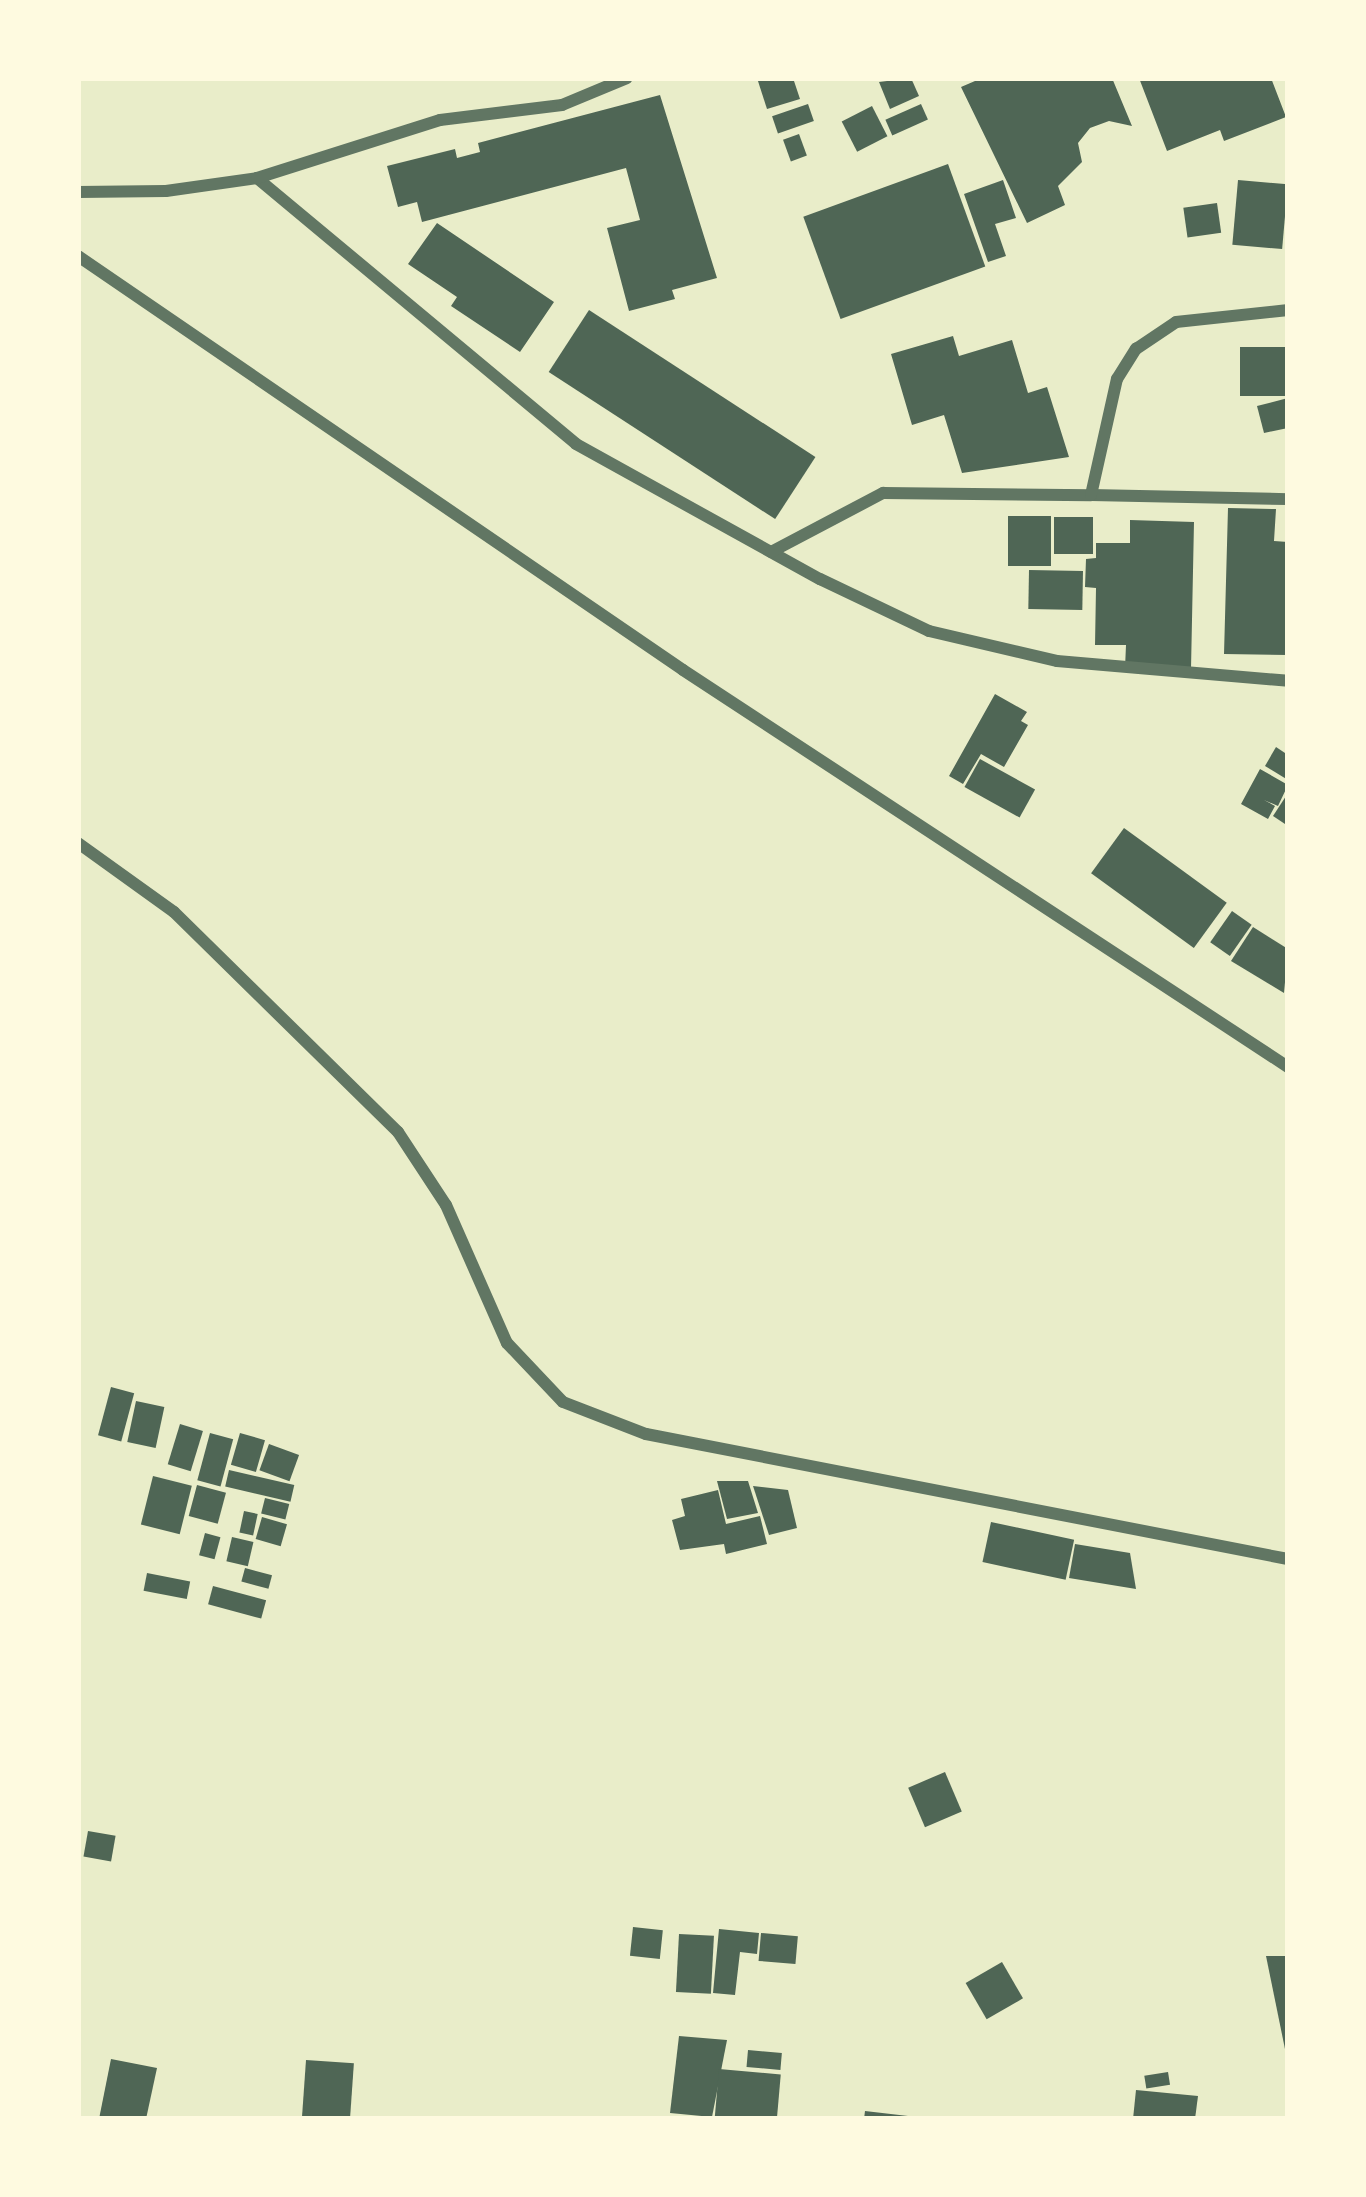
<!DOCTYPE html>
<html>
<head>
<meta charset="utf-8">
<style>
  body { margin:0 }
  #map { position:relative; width:1366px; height:2197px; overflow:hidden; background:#e9edc9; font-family:Raleway,sans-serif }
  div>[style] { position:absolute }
  .building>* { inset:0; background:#4f6655; transform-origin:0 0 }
  .minor>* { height:12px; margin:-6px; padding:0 6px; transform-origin:6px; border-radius:6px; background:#617663 }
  span { translate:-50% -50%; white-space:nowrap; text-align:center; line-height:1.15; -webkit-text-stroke:9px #fefae0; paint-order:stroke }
  .frame { position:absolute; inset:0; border:81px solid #fefae0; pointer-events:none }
</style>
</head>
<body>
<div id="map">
  <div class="building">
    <div style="clip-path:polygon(757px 78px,793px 78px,800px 99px,767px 109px)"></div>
    <div style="clip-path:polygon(911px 78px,919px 96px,890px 109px,879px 82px)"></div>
    <div style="clip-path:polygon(982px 78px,1112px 78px,1132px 126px,1109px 121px,1090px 128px,1078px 143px,1082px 162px,1058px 186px,1065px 205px,1027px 223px,961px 87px)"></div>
    <div style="clip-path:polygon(1139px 78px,1271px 78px,1286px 117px,1224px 141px,1220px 130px,1167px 151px)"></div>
    <div style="clip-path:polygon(660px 95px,717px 278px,672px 290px,675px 299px,629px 311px,607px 228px,640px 220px,626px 168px,422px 222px,417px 202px,398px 207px,387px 166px,455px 149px,457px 158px,480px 152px,478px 143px)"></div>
    <div style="left:808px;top:104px;width:18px;height:38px;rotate:71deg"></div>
    <div style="left:921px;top:104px;width:17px;height:39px;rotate:66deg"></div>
    <div style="left:872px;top:106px;width:34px;height:34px;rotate:63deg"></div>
    <div style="left:799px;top:134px;width:23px;height:17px;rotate:70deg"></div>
    <div style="left:948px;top:164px;width:109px;height:154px;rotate:70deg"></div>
    <div style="clip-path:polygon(1003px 180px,1016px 218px,995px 224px,1006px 256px,988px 262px,964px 194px)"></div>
    <div style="left:1238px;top:180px;width:50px;height:65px;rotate:5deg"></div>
    <div style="left:1217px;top:203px;width:30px;height:34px;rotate:82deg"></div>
    <div style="clip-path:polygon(437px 223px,554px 302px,520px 352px,451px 306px,457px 297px,408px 264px)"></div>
    <div style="left:589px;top:310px;width:270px;height:74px;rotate:33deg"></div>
    <div style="clip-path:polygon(953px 336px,959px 356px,1012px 340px,1028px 393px,1047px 387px,1069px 457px,962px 473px,944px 415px,912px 425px,891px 354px)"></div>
    <div style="left:1288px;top:347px;width:49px;height:48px;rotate:90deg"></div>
    <div style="clip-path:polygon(1288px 398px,1288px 428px,1264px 433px,1257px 406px)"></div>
    <div style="clip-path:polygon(1228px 508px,1276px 509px,1274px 541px,1288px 542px,1288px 655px,1224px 654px)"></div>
    <div style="left:1008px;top:516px;width:43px;height:50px"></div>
    <div style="left:1054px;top:517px;width:39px;height:37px"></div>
    <div style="clip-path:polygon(1130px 520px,1194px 522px,1191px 669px,1125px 668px,1126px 645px,1095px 645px,1096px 588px,1085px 587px,1086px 559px,1096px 558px,1096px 543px,1130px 543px)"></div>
    <div style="left:1029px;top:570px;width:54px;height:39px;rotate:1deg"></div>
    <div style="clip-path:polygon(995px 694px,1027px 712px,1021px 721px,1028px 725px,1004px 767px,981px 754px,963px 784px,949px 776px)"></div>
    <div style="clip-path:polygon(1276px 747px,1288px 755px,1288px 780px,1265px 766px)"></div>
    <div style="left:980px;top:759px;width:63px;height:32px;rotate:29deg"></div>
    <div style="clip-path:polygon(1260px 769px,1288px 785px,1278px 806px,1264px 800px,1275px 806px,1268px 819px,1241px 804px)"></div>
    <div style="clip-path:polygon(1288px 793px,1288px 826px,1273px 816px)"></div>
    <div style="left:1124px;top:828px;width:127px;height:56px;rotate:36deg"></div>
    <div style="left:1232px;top:911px;width:24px;height:38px;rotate:35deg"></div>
    <div style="clip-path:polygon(1253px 927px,1288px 949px,1284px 993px,1231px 961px)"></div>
    <div style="left:111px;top:1387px;width:24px;height:50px;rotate:15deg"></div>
    <div style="left:136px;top:1401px;width:29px;height:42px;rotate:12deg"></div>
    <div style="left:180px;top:1424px;width:24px;height:42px;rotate:17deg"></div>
    <div style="left:210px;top:1433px;width:24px;height:49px;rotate:15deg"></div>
    <div style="left:240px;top:1433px;width:26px;height:33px;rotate:16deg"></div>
    <div style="left:269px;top:1444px;width:32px;height:28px;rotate:20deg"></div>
    <div style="left:229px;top:1470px;width:67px;height:17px;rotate:13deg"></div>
    <div style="left:153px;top:1476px;width:40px;height:50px;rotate:14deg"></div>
    <div style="clip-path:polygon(717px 1481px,748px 1481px,758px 1513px,727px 1519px)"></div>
    <div style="left:197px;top:1485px;width:30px;height:32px;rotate:15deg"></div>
    <div style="clip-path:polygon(753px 1486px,788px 1490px,797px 1528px,769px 1535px)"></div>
    <div style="clip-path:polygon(718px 1490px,726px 1524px,760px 1516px,767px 1544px,726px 1554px,724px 1544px,680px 1550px,672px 1520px,685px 1516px,681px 1499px)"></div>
    <div style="left:265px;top:1498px;width:25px;height:16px;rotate:14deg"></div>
    <div style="left:244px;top:1511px;width:14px;height:22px;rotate:12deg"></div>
    <div style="left:262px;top:1517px;width:26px;height:23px;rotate:16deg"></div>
    <div style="left:991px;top:1522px;width:85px;height:41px;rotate:12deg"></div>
    <div style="left:205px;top:1533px;width:16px;height:23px;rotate:15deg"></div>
    <div style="left:232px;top:1537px;width:22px;height:25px;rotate:13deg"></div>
    <div style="clip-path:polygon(1075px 1544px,1130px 1553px,1136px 1589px,1069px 1578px)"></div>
    <div style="left:245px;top:1568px;width:28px;height:14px;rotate:15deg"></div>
    <div style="left:147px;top:1573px;width:44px;height:18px;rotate:11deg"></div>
    <div style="left:213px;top:1586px;width:55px;height:19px;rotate:15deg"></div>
    <div style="left:945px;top:1772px;width:43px;height:40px;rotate:67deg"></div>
    <div style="left:88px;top:1831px;width:28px;height:26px;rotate:10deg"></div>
    <div style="left:633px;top:1927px;width:30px;height:29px;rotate:6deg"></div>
    <div style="clip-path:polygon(719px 1929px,759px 1933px,757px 1954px,740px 1952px,735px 1995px,713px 1993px)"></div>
    <div style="left:761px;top:1933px;width:37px;height:28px;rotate:5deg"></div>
    <div style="left:679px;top:1934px;width:35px;height:58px;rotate:3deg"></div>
    <div style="clip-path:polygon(1266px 1956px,1288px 1956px,1288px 2054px,1286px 2054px)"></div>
    <div style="left:1002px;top:1962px;width:42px;height:42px;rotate:60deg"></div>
    <div style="clip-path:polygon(679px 2036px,727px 2040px,712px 2117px,670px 2113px)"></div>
    <div style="left:748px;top:2050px;width:34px;height:17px;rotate:5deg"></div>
    <div style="clip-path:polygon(111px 2059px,157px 2068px,146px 2119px,99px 2119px)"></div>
    <div style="left:306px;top:2060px;width:48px;height:59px;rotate:4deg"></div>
    <div style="left:719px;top:2069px;width:62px;height:49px;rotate:5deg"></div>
    <div style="left:1168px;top:2072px;width:13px;height:24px;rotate:81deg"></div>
    <div style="clip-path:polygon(1136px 2090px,1198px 2096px,1195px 2119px,1133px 2119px)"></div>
    <div style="clip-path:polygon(865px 2111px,908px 2116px,908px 2119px,864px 2119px)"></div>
  </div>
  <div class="minor">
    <div style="left:257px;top:178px;width:415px;rotate:39.8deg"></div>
    <div style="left:576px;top:444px;width:279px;rotate:29deg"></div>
    <div style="left:820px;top:579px;width:121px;rotate:25.5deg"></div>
    <div style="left:929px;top:631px;width:131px;rotate:13.2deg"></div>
    <div style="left:1057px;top:661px;width:232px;rotate:4.9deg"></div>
    <div style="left:78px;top:192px;width:88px;rotate:-0.7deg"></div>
    <div style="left:166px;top:191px;width:92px;rotate:-8.1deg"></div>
    <div style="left:257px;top:178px;width:192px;rotate:-17.6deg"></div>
    <div style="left:440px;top:120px;width:123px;rotate:-7deg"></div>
    <div style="left:562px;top:105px;width:70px;rotate:-22.6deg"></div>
    <div style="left:78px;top:256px;width:733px;rotate:34.38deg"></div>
    <div style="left:683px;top:670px;width:724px;rotate:33.27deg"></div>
    <div style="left:1091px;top:495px;width:197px;rotate:1.2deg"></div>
    <div style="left:771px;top:552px;width:127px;rotate:-27.8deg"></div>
    <div style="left:883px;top:493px;width:208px;rotate:0.6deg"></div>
    <div style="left:1091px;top:495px;width:119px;rotate:-77.4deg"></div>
    <div style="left:1117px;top:379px;width:36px;rotate:-58deg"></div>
    <div style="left:1136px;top:349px;width:48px;rotate:-34deg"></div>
    <div style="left:1176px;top:322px;width:113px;rotate:-6.1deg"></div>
    <div style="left:78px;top:843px;width:118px;rotate:35.7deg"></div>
    <div style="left:174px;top:912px;width:314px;rotate:44.5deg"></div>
    <div style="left:398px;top:1132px;width:87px;rotate:56.7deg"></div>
    <div style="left:446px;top:1205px;width:151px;rotate:66.2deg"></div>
    <div style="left:507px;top:1343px;width:81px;rotate:46.5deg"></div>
    <div style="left:563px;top:1402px;width:89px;rotate:21.1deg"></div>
    <div style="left:646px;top:1434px;width:654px;rotate:11.02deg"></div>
  </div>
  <div class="frame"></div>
</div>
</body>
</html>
